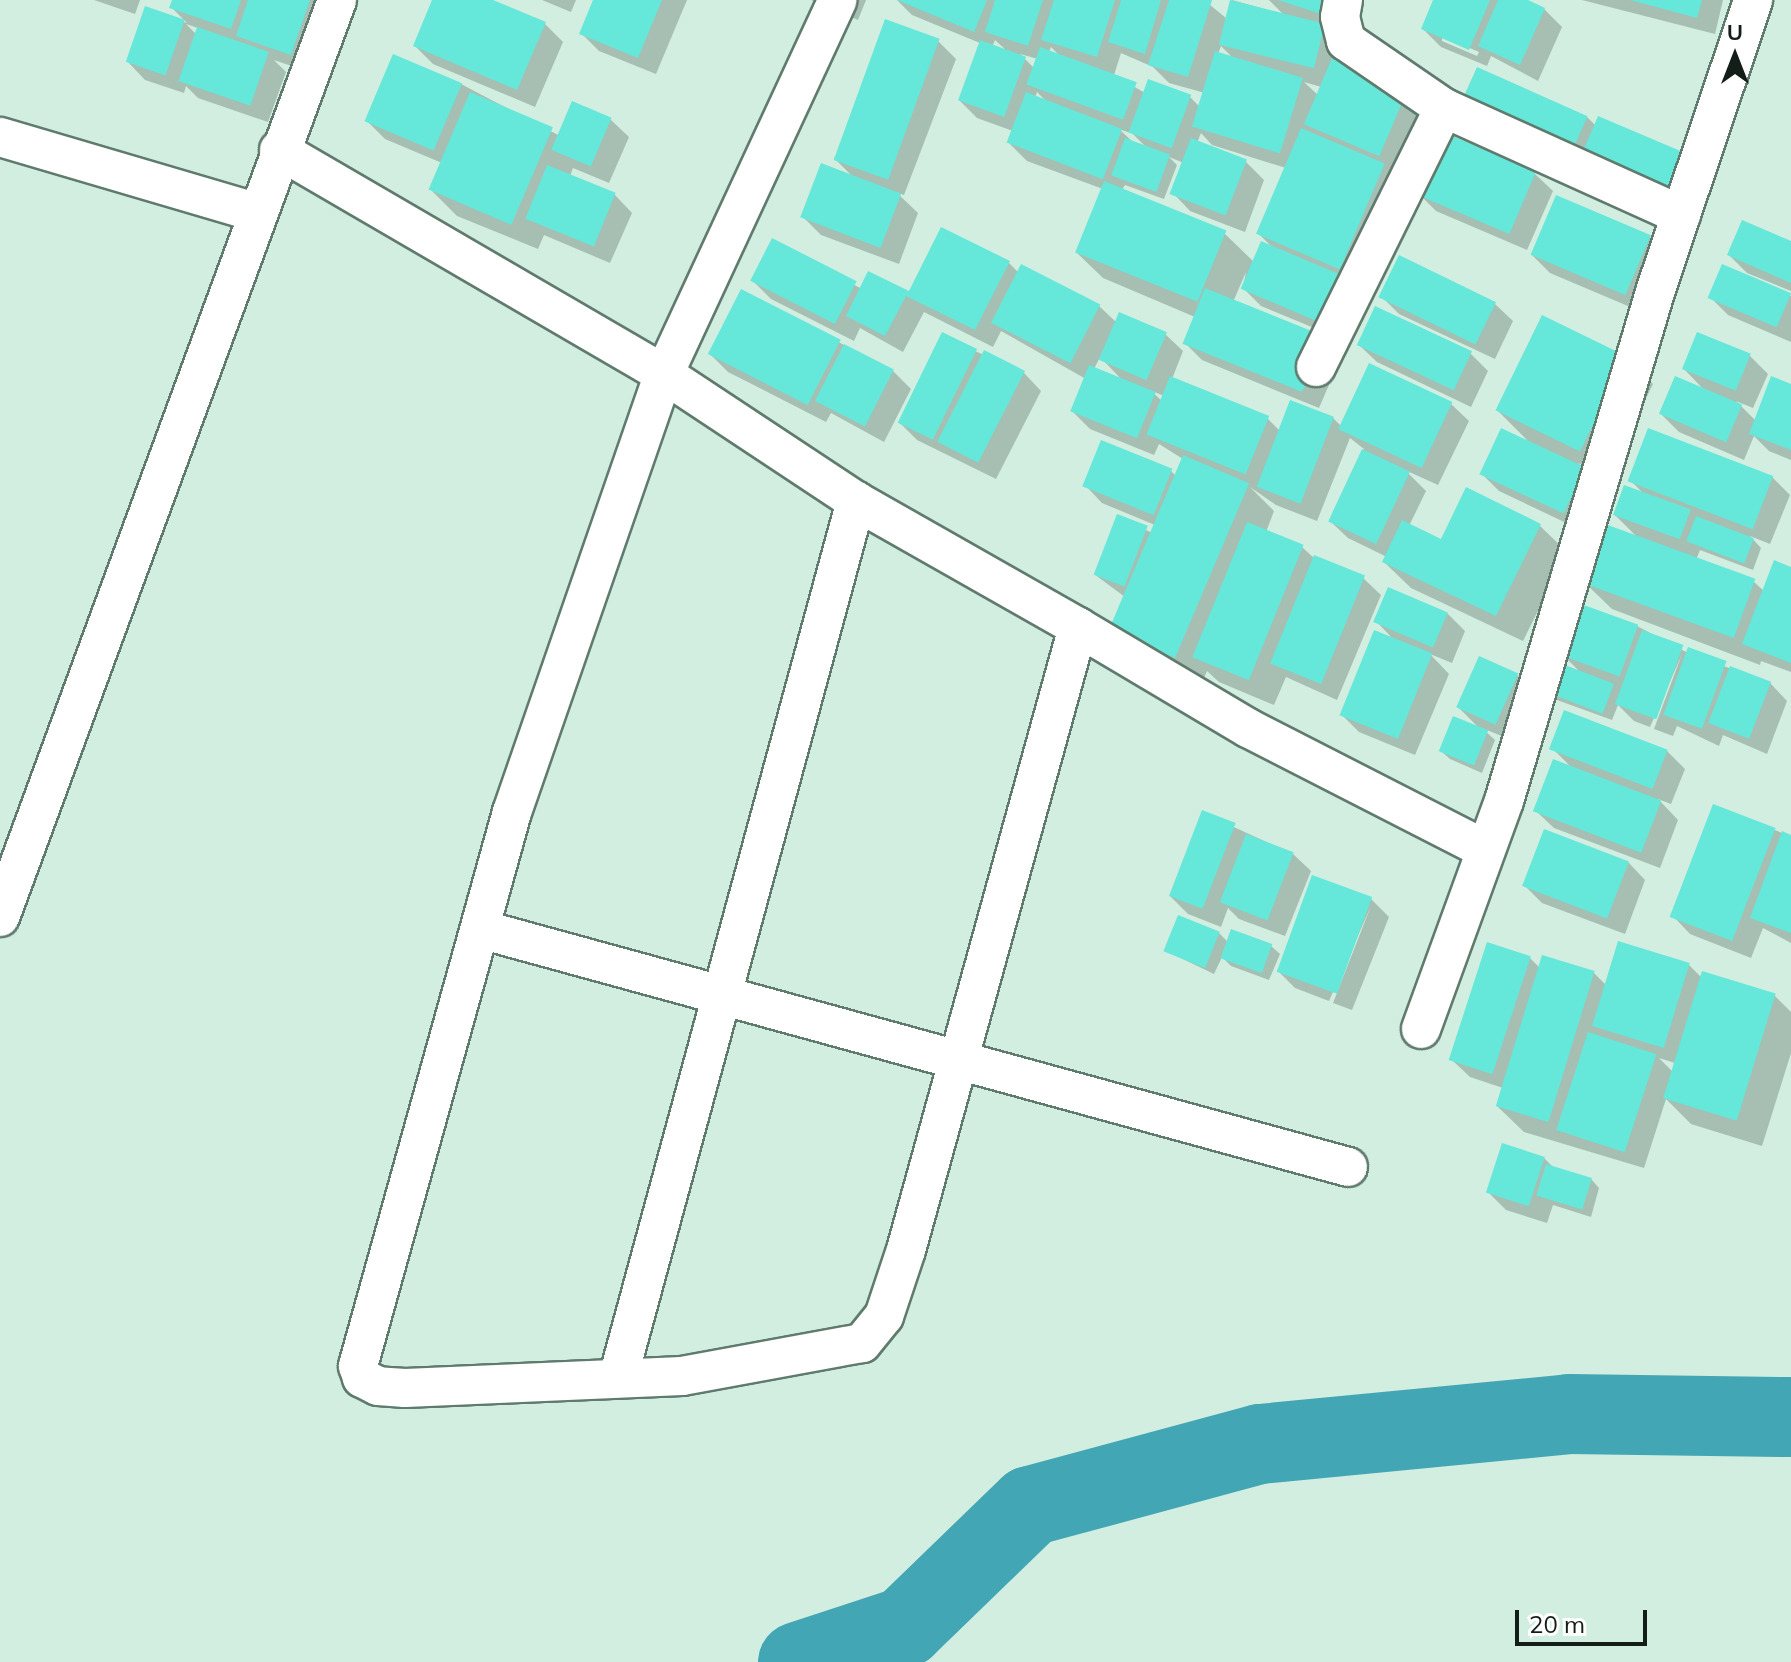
<!DOCTYPE html>
<html>
<head>
<meta charset="utf-8">
<style>
  body { margin:0 }
  #map { position:relative; width:1791px; height:1662px; overflow:hidden; background:#d1eee0; font-family:Mulish,sans-serif }
  div>[style] { position:absolute }
  .shadow>* { inset:0; background:#0003 }
  .river>* { height:80px; margin:-40px; padding:0 40px; transform-origin:40px; border-radius:40px; background:#43a6b4 }
  .building>* { inset:0; background:#65e7d9; transform-origin:0 0 }
  .roads { filter:drop-shadow(2px 0 #607b6e) drop-shadow(-2px 0 #607b6e) drop-shadow(0 2px #607b6e) drop-shadow(0 -2px #607b6e) }
  .minor>* { height:38px; margin:-19px; padding:0 19px; transform-origin:19px; border-radius:19px; background:#fff }
  span { translate:-50% -50%; white-space:nowrap; text-align:center; line-height:1.15; -webkit-text-stroke:6px #fff; paint-order:stroke }
  .north { position:absolute; left:1695px; top:16px; width:80px; height:80px; -webkit-text-stroke:6px #fff; paint-order:stroke; rotate:0deg; font-size:22px; font-weight:700; line-height:32px; text-align:center; color:#141e19 }
  .north::after { content:''; display:block; margin:auto; width:28px; height:36px; background:#141e19; clip-path:polygon(50% 0,100% 100%,50% 72%,0 100%) }
  .scale { position:absolute; left:1515px; top:1610px; width:132px; height:36px; box-sizing:border-box; border:4px solid #141e19; border-top:0; padding-left:10px; font-size:24px; line-height:28px; white-space:nowrap; color:#141e19; -webkit-text-stroke:6px #fff; paint-order:stroke }
</style>
</head>
<body>
<div id="map">
  <div class="shadow">
    <div style="clip-path:polygon(94px 0,140px 0,135px 14px)"></div>
    <div style="clip-path:polygon(evenodd,174px 0,317px 0,309px 72px,274px 60px,286px 72px,268px 122px,198px 98px,186px 86px,184px 93px,145px 80px,128px 62px,146px 9px,187px 23px,171px 7px,174px 0,186px 24px,198px 28px,196px 34px,186px 24px)"></div>
    <div style="clip-path:polygon(435px 0,488px 0,545px 24px,563px 42px,535px 107px,433px 64px,415px 46px)"></div>
    <div style="clip-path:polygon(542px 0,576px 0,571px 12px)"></div>
    <div style="clip-path:polygon(595px 0,687px 0,656px 74px,599px 51px,581px 33px)"></div>
    <div style="clip-path:polygon(811px 0,866px 0,858px 20px)"></div>
    <div style="clip-path:polygon(evenodd,897px 0,1204px 0,1226px 18px,1232px 0,1283px 14px,1269px 0,1351px 0,1336px 62px,1423px 110px,1348px 342px,1261px 306px,1243px 288px,1246px 272px,1233px 302px,1341px 357px,1319px 408px,1202px 360px,1184px 342px,1195px 317px,1103px 278px,1076px 252px,1103px 189px,1027px 161px,1009px 143px,1013px 131px,977px 118px,959px 100px,980px 43px,912px 15px,897px 0,995px 40px,1008px 52px,992px 47px,995px 40px,897px 0,1221px 46px,1233px 58px,1218px 54px,1221px 46px,897px 0,1051px 47px,1061px 57px,1049px 52px,1051px 47px,897px 0,1121px 53px,1153px 67px,1169px 83px,1205px 93px,1200px 107px,1190px 97px,1145px 93px,1114px 75px,1121px 53px,897px 0,1020px 54px,1038px 59px,1034px 68px,1020px 54px,897px 0,1304px 82px,1321px 87px,1318px 95px,1304px 82px,897px 0,1037px 92px,1047px 102px,1035px 98px,1037px 92px,897px 0,1119px 129px,1133px 134px,1147px 148px,1134px 143px,1119px 129px,897px 0,1201px 133px,1212px 145px,1286px 168px,1258px 233px,1273px 248px,1254px 262px,1224px 233px,1122px 190px,1125px 185px,1164px 199px,1177px 165px,1169px 157px,1184px 163px,1173px 193px,1190px 211px,1245px 232px,1264px 180px,1246px 162px,1197px 143px,1201px 133px)"></div>
    <div style="clip-path:polygon(evenodd,1436px 0,1523px 0,1544px 9px,1562px 27px,1538px 81px,1491px 56px,1487px 66px,1441px 47px,1423px 29px,1436px 0,1442px 36px,1479px 52px,1477px 56px,1442px 41px,1442px 36px)"></div>
    <div style="clip-path:polygon(1582px 0,1723px 0,1715px 34px)"></div>
    <div style="clip-path:polygon(938px 41px,956px 59px,904px 195px,896px 192px,918px 213px,899px 264px,821px 235px,803px 217px,854px 178px,834px 158px)"></div>
    <div style="clip-path:polygon(461px 84px,560px 136px,611px 120px,629px 137px,609px 183px,573px 168px,570px 176px,615px 195px,632px 213px,610px 263px,544px 235px,538px 249px,457px 216px,430px 189px,442px 163px,385px 139px,367px 121px)"></div>
    <div style="clip-path:polygon(1587px 117px,1596px 126px,1590px 170px,1480px 123px)"></div>
    <div style="clip-path:polygon(1535px 174px,1553px 191px,1527px 250px,1436px 211px,1418px 193px)"></div>
    <div style="clip-path:polygon(1649px 236px,1667px 254px,1642px 312px,1550px 273px,1532px 255px)"></div>
    <div style="clip-path:polygon(evenodd,773px 241px,862px 289px,909px 294px,1009px 263px,1019px 273px,1022px 267px,1099px 306px,1117px 323px,1165px 334px,1183px 351px,1172px 379px,1268px 419px,1280px 431px,1333px 418px,1341px 426px,1451px 404px,1469px 421px,1438px 485px,1405px 470px,1426px 491px,1409px 526px,1442px 541px,1467px 490px,1540px 526px,1567px 552px,1523px 641px,1411px 588px,1384px 562px,1387px 557px,1348px 538px,1330px 521px,1364px 449px,1350px 438px,1317px 521px,1276px 505px,1250px 487px,1274px 511px,1266px 532px,1302px 547px,1315px 559px,1363px 578px,1381px 595px,1337px 700px,1286px 677px,1274px 705px,1219px 682px,1207px 671px,1202px 683px,1138px 656px,1125px 597px,1094px 574px,1118px 516px,1152px 533px,1155px 525px,1102px 503px,1085px 485px,1171px 471px,1176px 476px,1183px 459px,1159px 444px,1154px 455px,1090px 429px,1072px 411px,1086px 379px,1001px 331px,993px 347px,924px 312px,903px 352px,860px 328px,854px 341px,771px 299px,753px 281px,773px 241px,1100px 357px,1123px 381px,1094px 369px,1100px 357px,773px 241px,1150px 390px,1164px 396px,1162px 401px,1150px 390px)"></div>
    <div style="clip-path:polygon(1791px 243px,1791px 291px,1747px 273px,1729px 255px)"></div>
    <div style="clip-path:polygon(1723px 267px,1791px 296px,1791px 342px,1728px 315px,1710px 297px)"></div>
    <div style="clip-path:polygon(742px 291px,893px 371px,911px 389px,884px 442px,831px 413px,826px 422px,728px 372px,710px 354px)"></div>
    <div style="clip-path:polygon(1381px 296px,1495px 304px,1513px 321px,1495px 359px,1399px 314px)"></div>
    <div style="clip-path:polygon(1359px 345px,1470px 353px,1488px 371px,1471px 407px,1377px 362px)"></div>
    <div style="clip-path:polygon(975px 351px,1024px 373px,1041px 391px,996px 479px,917px 440px,899px 422px)"></div>
    <div style="clip-path:polygon(1750px 356px,1768px 374px,1753px 408px,1736px 401px,1756px 421px,1791px 386px,1791px 460px,1769px 451px,1754px 436px,1744px 460px,1679px 432px,1661px 414px,1706px 392px,1684px 369px)"></div>
    <div style="clip-path:polygon(1626px 358px,1653px 384px,1608px 477px,1578px 463px,1602px 487px,1581px 530px,1499px 491px,1481px 473px,1531px 444px,1498px 411px)"></div>
    <div style="clip-path:polygon(1772px 477px,1790px 495px,1770px 544px,1750px 536px,1761px 548px,1753px 570px,1700px 550px,1696px 560px,1754px 582px,1764px 591px,1791px 569px,1791px 672px,1761px 661px,1760px 665px,1612px 609px,1585px 583px,1639px 539px,1615px 515px,1644px 494px,1630px 480px)"></div>
    <div style="clip-path:polygon(1447px 613px,1465px 631px,1452px 663px,1430px 654px,1449px 674px,1415px 755px,1359px 732px,1341px 714px,1395px 641px,1376px 621px)"></div>
    <div style="clip-path:polygon(1637px 626px,1688px 653px,1770px 683px,1787px 701px,1767px 754px,1723px 735px,1719px 746px,1677px 726px,1673px 736px,1654px 729px,1682px 654px,1650px 727px,1634px 721px,1618px 705px,1612px 720px,1557px 700px,1548px 691px,1582px 674px,1564px 656px)"></div>
    <div style="clip-path:polygon(1517px 675px,1535px 692px,1514px 741px,1482px 728px,1495px 740px,1482px 773px,1450px 759px,1441px 751px,1481px 730px,1459px 708px)"></div>
    <div style="clip-path:polygon(1552px 748px,1667px 751px,1685px 769px,1671px 804px,1658px 799px,1678px 820px,1660px 868px,1554px 828px,1536px 811px,1572px 768px)"></div>
    <div style="clip-path:polygon(1203px 813px,1293px 854px,1311px 871px,1285px 936px,1239px 919px,1228px 908px,1221px 927px,1188px 914px,1170px 896px)"></div>
    <div style="clip-path:polygon(1775px 830px,1791px 837px,1791px 943px,1763px 928px,1751px 958px,1690px 934px,1673px 916px)"></div>
    <div style="clip-path:polygon(1628px 862px,1645px 880px,1625px 934px,1542px 903px,1524px 885px)"></div>
    <div style="clip-path:polygon(1371px 899px,1389px 917px,1352px 1010px,1333px 1003px,1371px 906px,1329px 1001px,1295px 988px,1277px 970px)"></div>
    <div style="clip-path:polygon(1219px 933px,1228px 942px,1271px 946px,1280px 954px,1269px 980px,1231px 966px,1222px 957px,1214px 974px,1166px 951px)"></div>
    <div style="clip-path:polygon(evenodd,1530px 958px,1540px 968px,1594px 973px,1606px 985px,1689px 965px,1702px 978px,1774px 995px,1791px 1012px,1791px 1053px,1762px 1146px,1691px 1124px,1666px 1099px,1644px 1168px,1524px 1132px,1497px 1106px,1503px 1088px,1470px 1077px,1452px 1060px,1530px 958px,1659px 1058px,1675px 1063px,1673px 1072px,1659px 1058px)"></div>
    <div style="clip-path:polygon(1544px 1158px,1554px 1168px,1591px 1179px,1599px 1188px,1591px 1217px,1553px 1205px,1547px 1223px,1506px 1210px,1488px 1192px)"></div>
  </div>
  <div class="river">
    <div style="left:798px;top:1662px;width:113px;rotate:-18.1deg"></div>
    <div style="left:905px;top:1627px;width:174px;rotate:-44.1deg"></div>
    <div style="left:1030px;top:1506px;width:238px;rotate:-15.1deg"></div>
    <div style="left:1260px;top:1444px;width:310px;rotate:-5.5deg"></div>
    <div style="left:1569px;top:1414px;width:221px;rotate:0.8deg"></div>
  </div>
  <div class="building">
    <div style="clip-path:polygon(172px 0,241px 0,231px 29px,169px 8px)"></div>
    <div style="clip-path:polygon(248px 0,310px 0,291px 55px,236px 36px)"></div>
    <div style="clip-path:polygon(432px 0,493px 0,546px 22px,517px 90px,413px 46px)"></div>
    <div style="clip-path:polygon(593px 0,662px 0,638px 58px,579px 34px)"></div>
    <div style="clip-path:polygon(897px 0,987px 0,974px 32px)"></div>
    <div style="clip-path:polygon(995px 0,1043px 0,1028px 46px,985px 32px)"></div>
    <div style="clip-path:polygon(1054px 0,1115px 0,1097px 57px,1041px 40px)"></div>
    <div style="clip-path:polygon(1121px 0,1161px 0,1145px 54px,1108px 42px)"></div>
    <div style="clip-path:polygon(1169px 0,1212px 0,1188px 77px,1148px 65px)"></div>
    <div style="left:1230px;top:0;width:98px;height:46px;rotate:14deg"></div>
    <div style="clip-path:polygon(1278px 0,1339px 0,1333px 18px)"></div>
    <div style="clip-path:polygon(1433px 0,1490px 0,1469px 50px,1421px 29px)"></div>
    <div style="clip-path:polygon(1498px 0,1528px 0,1545px 8px,1520px 65px,1478px 46px)"></div>
    <div style="clip-path:polygon(1630px 0,1702px 0,1697px 18px)"></div>
    <div style="left:145px;top:6px;width:42px;height:59px;rotate:19deg"></div>
    <div style="left:885px;top:19px;width:58px;height:150px;rotate:20deg"></div>
    <div style="left:197px;top:27px;width:76px;height:57px;rotate:19deg"></div>
    <div style="left:980px;top:40px;width:49px;height:64px;rotate:20deg"></div>
    <div style="left:1040px;top:47px;width:103px;height:40px;rotate:20deg"></div>
    <div style="left:1215px;top:51px;width:92px;height:79px;rotate:17deg"></div>
    <div style="left:393px;top:54px;width:75px;height:73px;rotate:23deg"></div>
    <div style="left:1332px;top:58px;width:82px;height:72px;rotate:23deg"></div>
    <div style="left:1477px;top:67px;width:121px;height:42px;rotate:24deg"></div>
    <div style="left:1148px;top:79px;width:46px;height:57px;rotate:20deg"></div>
    <div style="left:470px;top:92px;width:90px;height:106px;rotate:23deg"></div>
    <div style="left:1026px;top:92px;width:103px;height:54px;rotate:21deg"></div>
    <div style="left:572px;top:101px;width:43px;height:53px;rotate:23deg"></div>
    <div style="left:1598px;top:116px;width:103px;height:47px;rotate:23deg"></div>
    <div style="left:1301px;top:128px;width:91px;height:115px;rotate:23deg"></div>
    <div style="left:1443px;top:132px;width:101px;height:68px;rotate:23deg"></div>
    <div style="left:1125px;top:138px;width:48px;height:40px;rotate:20deg"></div>
    <div style="left:1191px;top:138px;width:60px;height:60px;rotate:21deg"></div>
    <div style="left:821px;top:163px;width:86px;height:58px;rotate:21deg"></div>
    <div style="left:547px;top:165px;width:74px;height:58px;rotate:22deg"></div>
    <div style="left:1104px;top:181px;width:132px;height:77px;rotate:22deg"></div>
    <div style="left:1556px;top:195px;width:103px;height:65px;rotate:23deg"></div>
    <div style="clip-path:polygon(1742px 220px,1791px 241px,1791px 283px,1727px 255px)"></div>
    <div style="clip-path:polygon(941px 227px,1010px 261px,975px 330px,906px 296px,885px 336px,846px 316px,868px 271px,909px 291px)"></div>
    <div style="left:772px;top:238px;width:95px;height:48px;rotate:27deg"></div>
    <div style="left:1261px;top:241px;width:98px;height:52px;rotate:23deg"></div>
    <div style="left:1399px;top:255px;width:108px;height:47px;rotate:26deg"></div>
    <div style="left:1021px;top:264px;width:89px;height:66px;rotate:27deg"></div>
    <div style="left:1722px;top:264px;width:75px;height:37px;rotate:23deg"></div>
    <div style="left:1205px;top:288px;width:129px;height:60px;rotate:22deg"></div>
    <div style="left:741px;top:289px;width:112px;height:73px;rotate:27deg"></div>
    <div style="left:1375px;top:306px;width:107px;height:43px;rotate:25deg"></div>
    <div style="left:1119px;top:312px;width:52px;height:52px;rotate:23deg"></div>
    <div style="left:1542px;top:315px;width:94px;height:106px;rotate:26deg"></div>
    <div style="left:942px;top:332px;width:39px;height:101px;rotate:26deg"></div>
    <div style="left:1697px;top:332px;width:58px;height:40px;rotate:22deg"></div>
    <div style="left:844px;top:344px;width:56px;height:64px;rotate:27deg"></div>
    <div style="left:984px;top:350px;width:46px;height:103px;rotate:27deg"></div>
    <div style="left:1369px;top:363px;width:92px;height:73px;rotate:25deg"></div>
    <div style="left:1089px;top:365px;width:72px;height:50px;rotate:22deg"></div>
    <div style="left:1170px;top:376px;width:107px;height:63px;rotate:22deg"></div>
    <div style="left:1675px;top:376px;width:73px;height:41px;rotate:23deg"></div>
    <div style="clip-path:polygon(1771px 376px,1791px 384px,1791px 450px,1749px 434px)"></div>
    <div style="left:1290px;top:400px;width:47px;height:93px;rotate:21deg"></div>
    <div style="left:1501px;top:428px;width:93px;height:51px;rotate:25deg"></div>
    <div style="left:1648px;top:428px;width:134px;height:57px;rotate:21deg"></div>
    <div style="left:1101px;top:440px;width:77px;height:50px;rotate:22deg"></div>
    <div style="left:1362px;top:449px;width:53px;height:80px;rotate:25deg"></div>
    <div style="left:1183px;top:455px;width:72px;height:190px;rotate:23deg"></div>
    <div style="left:1624px;top:485px;width:71px;height:32px;rotate:20deg"></div>
    <div style="clip-path:polygon(1466px 487px,1541px 524px,1496px 616px,1382px 562px,1402px 520px,1441px 539px)"></div>
    <div style="left:1117px;top:514px;width:33px;height:65px;rotate:21deg"></div>
    <div style="left:1696px;top:516px;width:62px;height:27px;rotate:21deg"></div>
    <div style="left:1247px;top:522px;width:61px;height:146px;rotate:22deg"></div>
    <div style="left:1605px;top:524px;width:160px;height:63px;rotate:20deg"></div>
    <div style="left:1314px;top:555px;width:55px;height:117px;rotate:22deg"></div>
    <div style="clip-path:polygon(1774px 560px,1791px 567px,1791px 663px,1742px 644px)"></div>
    <div style="left:1388px;top:587px;width:65px;height:38px;rotate:23deg"></div>
    <div style="left:1581px;top:604px;width:61px;height:55px;rotate:20deg"></div>
    <div style="left:1374px;top:630px;width:63px;height:92px;rotate:22deg"></div>
    <div style="left:1642px;top:630px;width:44px;height:79px;rotate:20deg"></div>
    <div style="left:1688px;top:647px;width:41px;height:72px;rotate:20deg"></div>
    <div style="left:1479px;top:656px;width:43px;height:56px;rotate:24deg"></div>
    <div style="left:1557px;top:662px;width:61px;height:32px;rotate:21deg"></div>
    <div style="left:1730px;top:666px;width:44px;height:61px;rotate:21deg"></div>
    <div style="left:1564px;top:710px;width:111px;height:42px;rotate:21deg"></div>
    <div style="left:1453px;top:716px;width:38px;height:38px;rotate:22deg"></div>
    <div style="left:1553px;top:759px;width:116px;height:56px;rotate:21deg"></div>
    <div style="left:1713px;top:804px;width:67px;height:121px;rotate:21deg"></div>
    <div style="left:1202px;top:810px;width:36px;height:92px;rotate:21deg"></div>
    <div style="left:1544px;top:829px;width:91px;height:61px;rotate:21deg"></div>
    <div style="clip-path:polygon(1782px 831px,1791px 835px,1791px 933px,1750px 918px)"></div>
    <div style="left:1246px;top:834px;width:51px;height:73px;rotate:21deg"></div>
    <div style="left:1312px;top:875px;width:64px;height:103px;rotate:20deg"></div>
    <div style="left:1178px;top:915px;width:45px;height:39px;rotate:22deg"></div>
    <div style="left:1231px;top:929px;width:44px;height:31px;rotate:20deg"></div>
    <div style="left:1618px;top:941px;width:75px;height:89px;rotate:17deg"></div>
    <div style="left:1487px;top:942px;width:46px;height:124px;rotate:18deg"></div>
    <div style="left:1542px;top:955px;width:55px;height:158px;rotate:17deg"></div>
    <div style="left:1702px;top:971px;width:77px;height:133px;rotate:17deg"></div>
    <div style="left:1588px;top:1032px;width:72px;height:103px;rotate:18deg"></div>
    <div style="left:1502px;top:1143px;width:45px;height:52px;rotate:18deg"></div>
    <div style="left:1546px;top:1164px;width:48px;height:33px;rotate:17deg"></div>
  </div>
  <div class="roads">
    <div class="minor">
      <div style="left:1343px;top:0;width:17px;rotate:100deg"></div>
      <div style="left:1340px;top:17px;width:25px;rotate:76deg"></div>
      <div style="left:1346px;top:41px;width:119px;rotate:34.4deg"></div>
      <div style="left:1444px;top:108px;width:260px;rotate:24.3deg"></div>
      <div style="left:0;top:137px;width:269px;rotate:16.4deg"></div>
      <div style="left:279px;top:150px;width:445px;rotate:30.2deg"></div>
      <div style="left:664px;top:374px;width:230px;rotate:33.5deg"></div>
      <div style="left:856px;top:501px;width:255px;rotate:29.6deg"></div>
      <div style="left:1078px;top:627px;width:646px;rotate:105.43deg"></div>
      <div style="left:906px;top:1250px;width:70px;rotate:108.4deg"></div>
      <div style="left:884px;top:1316px;width:35px;rotate:129deg"></div>
      <div style="left:862px;top:1343px;width:183px;rotate:169.6deg"></div>
      <div style="left:682px;top:1376px;width:277px;rotate:177.5deg"></div>
      <div style="left:405px;top:1388px;width:27px;rotate:-176deg"></div>
      <div style="left:378px;top:1386px;width:18px;rotate:-153deg"></div>
      <div style="left:362px;top:1378px;width:13px;rotate:-108deg"></div>
      <div style="left:358px;top:1366px;width:575px;rotate:-74.47deg"></div>
      <div style="left:512px;top:812px;width:464px;rotate:-70.9deg"></div>
      <div style="left:664px;top:374px;width:412px;rotate:-65.1deg"></div>
      <div style="left:1316px;top:367px;width:289px;rotate:-63.7deg"></div>
      <div style="left:1078px;top:627px;width:198px;rotate:30.7deg"></div>
      <div style="left:1248px;top:728px;width:265px;rotate:27.1deg"></div>
      <div style="left:0;top:917px;width:977px;rotate:-69.82deg"></div>
      <div style="left:480px;top:929px;width:900px;rotate:15.33deg"></div>
      <div style="left:1421px;top:1029px;width:243px;rotate:-70deg"></div>
      <div style="left:1504px;top:801px;width:534px;rotate:-73.47deg"></div>
      <div style="left:1656px;top:289px;width:305px;rotate:-71.4deg"></div>
      <div style="left:618px;top:1378px;width:909px;rotate:-74.82deg"></div>
    </div>
  </div>
  <div class="north">U</div>
  <div class="scale">20 m</div>
</div>
</body>
</html>
